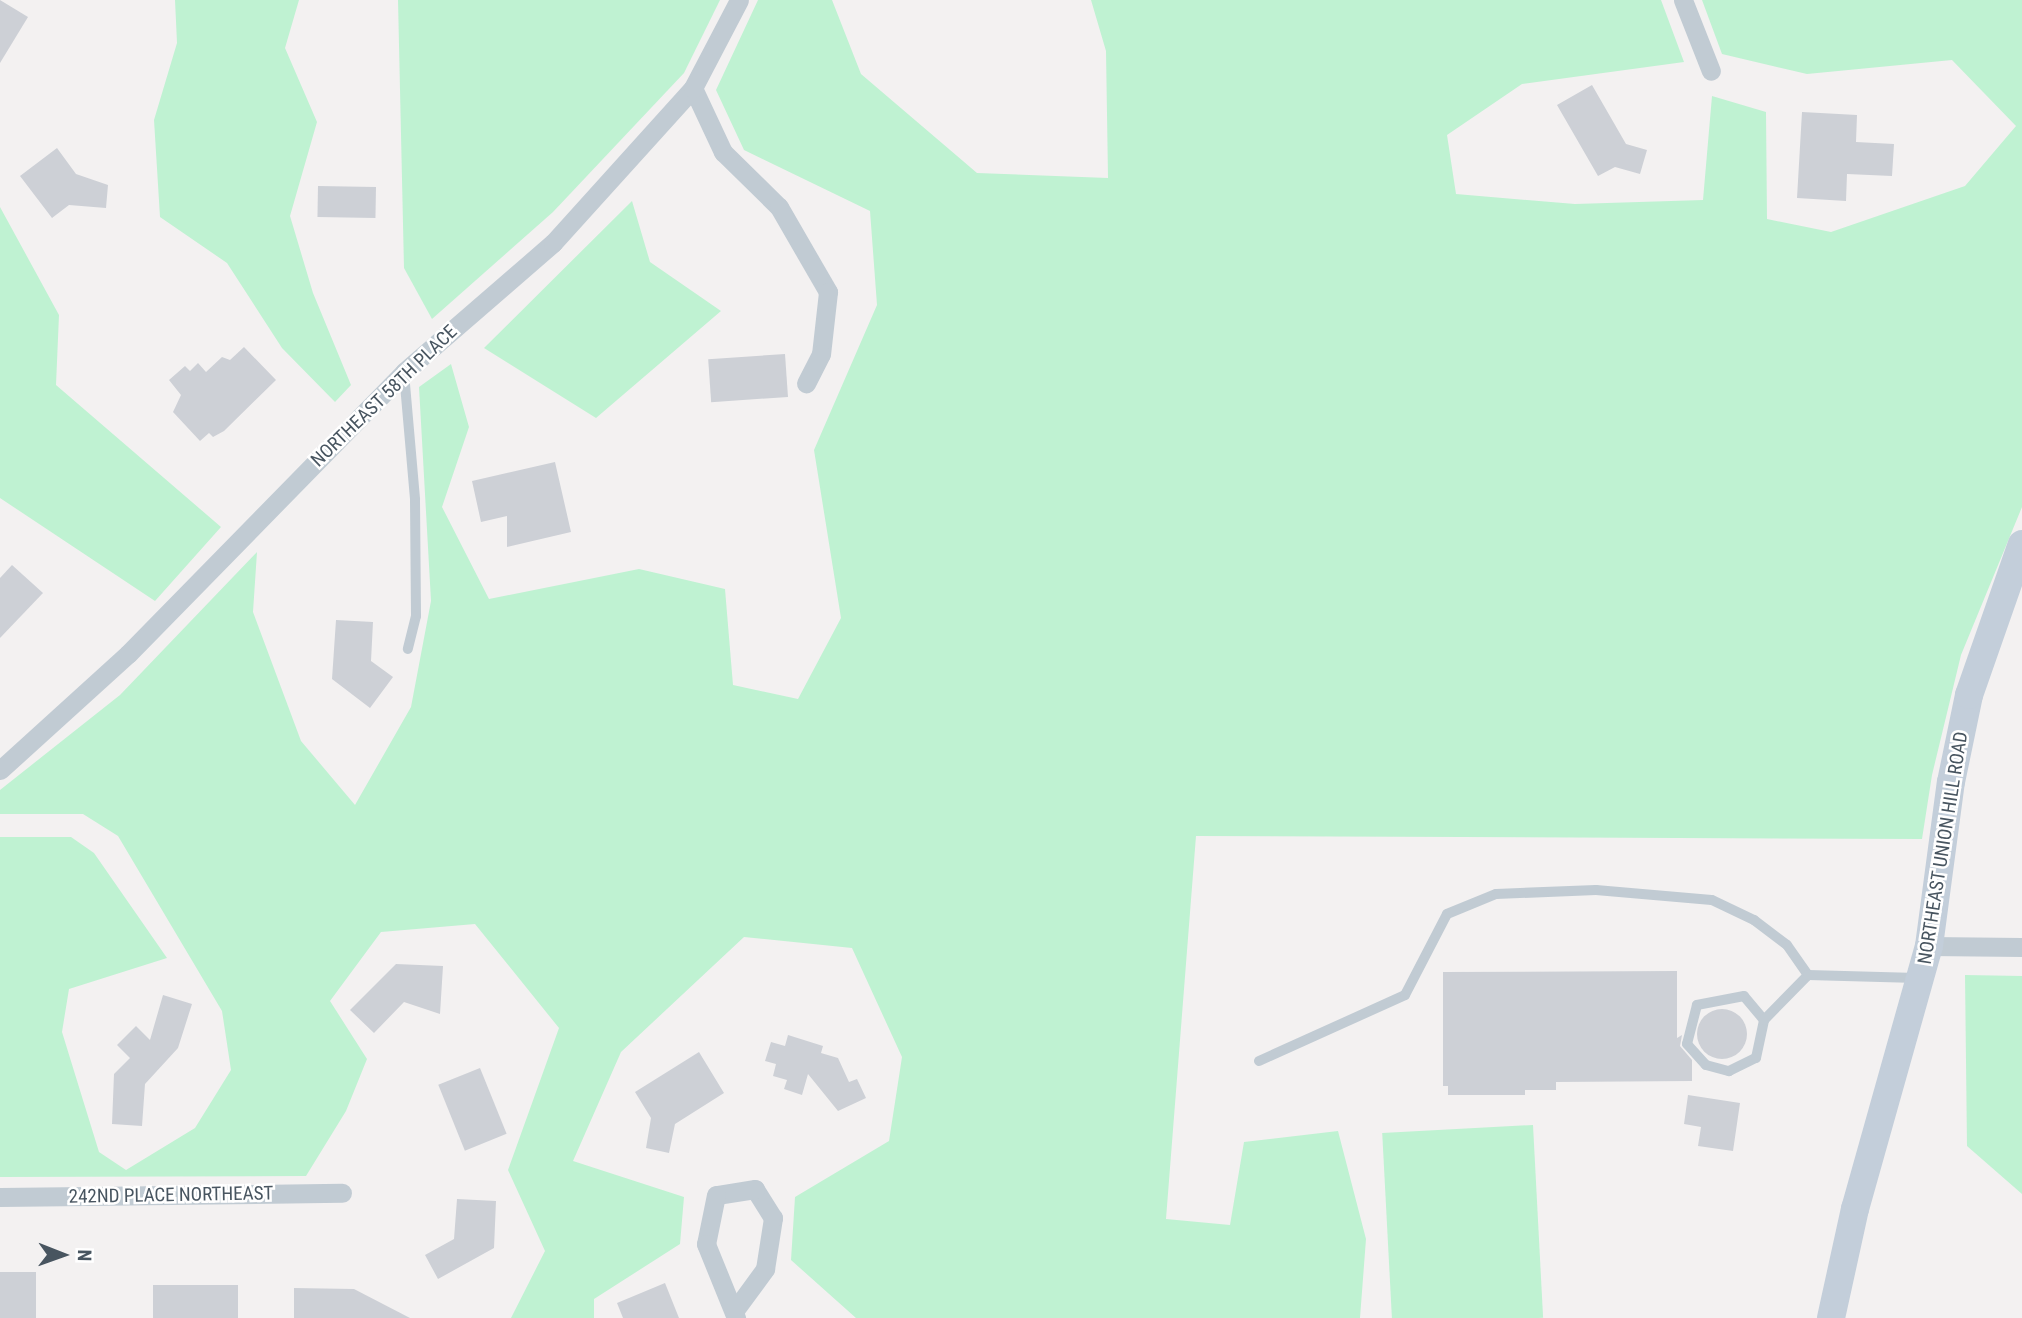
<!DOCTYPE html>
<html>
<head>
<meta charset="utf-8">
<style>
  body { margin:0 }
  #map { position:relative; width:2022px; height:1318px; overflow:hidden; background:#f3f1f1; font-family:"Roboto Condensed",sans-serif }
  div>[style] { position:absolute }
  .green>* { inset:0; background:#bff2d2; transform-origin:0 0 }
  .building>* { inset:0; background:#cdd0d6; transform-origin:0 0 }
  .round { border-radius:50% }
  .lane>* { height:10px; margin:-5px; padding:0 5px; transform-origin:5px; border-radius:5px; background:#c1cbd3 }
  .street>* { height:19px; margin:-9.5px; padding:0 9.5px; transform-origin:9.5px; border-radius:9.5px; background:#c1cbd3 }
  .secondary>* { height:28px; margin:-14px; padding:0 14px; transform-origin:14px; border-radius:14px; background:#c3ceda }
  span { translate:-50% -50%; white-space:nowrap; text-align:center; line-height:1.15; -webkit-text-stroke:5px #fff; paint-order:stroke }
  .street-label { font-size:19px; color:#485560 }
  .north { position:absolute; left:28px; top:1220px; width:70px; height:70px; -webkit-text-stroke:5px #fff; paint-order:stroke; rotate:91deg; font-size:19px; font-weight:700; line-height:28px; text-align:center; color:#485560 }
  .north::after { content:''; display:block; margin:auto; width:24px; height:32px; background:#485560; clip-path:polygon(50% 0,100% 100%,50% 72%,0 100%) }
</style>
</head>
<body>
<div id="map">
  <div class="green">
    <div style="clip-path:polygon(175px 0,299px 0,285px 48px,317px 122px,290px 216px,313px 293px,351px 385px,335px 402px,282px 348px,227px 263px,160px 217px,154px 120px,177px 43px)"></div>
    <div style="clip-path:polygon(398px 0,720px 0,684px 73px,553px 212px,432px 319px,404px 268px)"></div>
    <div style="clip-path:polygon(758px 0,832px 0,861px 74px,977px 173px,1108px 178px,1106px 51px,1091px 0,1661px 0,1684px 62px,1522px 84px,1447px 135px,1456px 194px,1575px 204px,1703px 200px,1712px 96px,1766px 112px,1767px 219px,1831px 232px,1965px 186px,2016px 126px,1952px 60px,1807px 74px,1722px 54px,1702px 0,2022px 0,2022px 507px,1961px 655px,1932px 775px,1922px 839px,1196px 836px,1166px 1219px,1230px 1225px,1244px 1142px,1338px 1131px,1366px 1239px,1360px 1318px,856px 1318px,791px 1260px,795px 1197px,889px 1141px,902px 1057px,852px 948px,744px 937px,621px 1052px,573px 1161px,684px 1197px,680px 1244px,594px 1299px,594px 1318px,511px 1318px,545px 1251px,508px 1170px,559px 1028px,475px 924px,381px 932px,330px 1001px,367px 1059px,346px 1111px,306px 1176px,0 1177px,0 837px,71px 837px,94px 853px,167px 958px,69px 989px,62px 1032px,99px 1152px,126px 1170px,195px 1128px,231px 1070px,222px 1011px,118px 836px,83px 814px,0 814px,0 790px,120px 695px,257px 552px,253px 612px,301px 741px,355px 805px,411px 707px,431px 601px,419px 387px,451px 364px,469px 427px,442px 507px,489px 599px,639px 569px,725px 589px,733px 685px,798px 699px,841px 618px,814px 450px,877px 305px,870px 211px,744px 150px,716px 90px)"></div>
    <div style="clip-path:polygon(632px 201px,650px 262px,721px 311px,596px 418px,484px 348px)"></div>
    <div style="clip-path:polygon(0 207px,59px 315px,56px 385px,221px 527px,155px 601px,0 498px)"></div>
    <div style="clip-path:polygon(1965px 975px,2022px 976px,2022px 1194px,1967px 1146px)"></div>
    <div style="left:1533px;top:1125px;width:193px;height:151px;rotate:87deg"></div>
  </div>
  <div class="building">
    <div style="clip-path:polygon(0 0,28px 17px,0 63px)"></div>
    <div style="clip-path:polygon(1592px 85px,1626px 144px,1647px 150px,1640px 174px,1615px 167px,1598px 176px,1557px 105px)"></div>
    <div style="clip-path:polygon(1802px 112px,1857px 115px,1856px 142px,1894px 144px,1892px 176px,1847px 174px,1846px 201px,1797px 198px)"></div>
    <div style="clip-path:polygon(57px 148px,76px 174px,108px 185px,106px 208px,69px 205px,52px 218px,20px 176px)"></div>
    <div style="left:318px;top:186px;width:58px;height:31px;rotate:1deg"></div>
    <div style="clip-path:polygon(244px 347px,276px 380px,224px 431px,213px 437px,209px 433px,200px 441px,173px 412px,181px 395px,169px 380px,185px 366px,190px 371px,198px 363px,206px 372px,222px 357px,230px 360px)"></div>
    <div style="left:785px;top:354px;width:43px;height:77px;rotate:86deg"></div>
    <div style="clip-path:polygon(555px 462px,571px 532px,507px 547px,507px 516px,481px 522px,472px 481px)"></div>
    <div style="clip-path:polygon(12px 565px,43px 593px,0 638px,0 578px)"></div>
    <div style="clip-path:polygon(336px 620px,373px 622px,371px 661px,393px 677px,370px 708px,332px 679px)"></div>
    <div style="clip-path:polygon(396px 964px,443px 966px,440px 1014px,404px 1002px,374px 1033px,350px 1010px)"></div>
    <div style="clip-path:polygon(1677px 971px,1677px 1038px,1682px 1035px,1680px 1046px,1692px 1060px,1692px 1081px,1556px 1082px,1556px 1090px,1525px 1090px,1525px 1095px,1448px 1095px,1448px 1086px,1443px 1086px,1443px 972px)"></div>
    <div style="clip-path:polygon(163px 995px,192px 1004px,178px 1048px,145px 1084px,142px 1126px,112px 1124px,114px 1074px,130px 1058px,117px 1045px,136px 1026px,150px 1040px)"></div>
    <div class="round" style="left:1697px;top:1009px;width:50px;height:50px"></div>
    <div style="clip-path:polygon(788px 1035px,823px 1046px,821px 1053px,838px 1058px,849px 1082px,857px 1079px,866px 1098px,838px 1111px,808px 1074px,802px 1095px,784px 1089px,787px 1080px,773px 1076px,776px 1064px,765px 1061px,771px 1042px,785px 1046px)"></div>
    <div style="clip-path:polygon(699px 1052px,724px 1093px,675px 1124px,669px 1153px,646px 1148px,651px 1118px,635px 1092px)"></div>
    <div style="left:480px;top:1068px;width:71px;height:45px;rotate:68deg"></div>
    <div style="clip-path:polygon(1688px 1095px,1740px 1103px,1733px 1151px,1698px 1146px,1701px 1127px,1684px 1124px)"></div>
    <div style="clip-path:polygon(457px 1199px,496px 1201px,494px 1248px,438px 1279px,425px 1255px,454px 1239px)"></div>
    <div style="left:0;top:1272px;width:36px;height:46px"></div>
    <div style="clip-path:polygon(665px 1283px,679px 1318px,623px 1318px,617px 1303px)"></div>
    <div style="left:238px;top:1285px;width:33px;height:85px;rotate:90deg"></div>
    <div style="clip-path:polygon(294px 1288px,354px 1289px,410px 1318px,294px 1318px)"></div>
  </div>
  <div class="lane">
    <div style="left:404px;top:373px;width:127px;rotate:85deg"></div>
    <div style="left:415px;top:500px;width:116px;rotate:89.5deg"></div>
    <div style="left:416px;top:616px;width:34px;rotate:104deg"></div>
    <div style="left:1764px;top:1020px;width:31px;rotate:-130deg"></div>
    <div style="left:1744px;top:996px;width:48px;rotate:169.2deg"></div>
    <div style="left:1697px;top:1005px;width:40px;rotate:104.4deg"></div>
    <div style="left:1687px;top:1044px;width:28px;rotate:48deg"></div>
    <div style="left:1706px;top:1065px;width:24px;rotate:15deg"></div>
    <div style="left:1729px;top:1071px;width:30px;rotate:-26deg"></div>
    <div style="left:1756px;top:1058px;width:39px;rotate:-78deg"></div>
    <div style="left:1764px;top:1020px;width:63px;rotate:-45.6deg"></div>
    <div style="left:1259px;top:1061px;width:160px;rotate:-24.3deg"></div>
    <div style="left:1405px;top:995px;width:91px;rotate:-62.6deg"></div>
    <div style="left:1447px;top:914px;width:53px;rotate:-22.2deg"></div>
    <div style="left:1496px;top:894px;width:100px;rotate:-2.3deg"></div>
    <div style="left:1596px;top:890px;width:116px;rotate:4.9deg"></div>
    <div style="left:1712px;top:900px;width:47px;rotate:25.5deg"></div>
    <div style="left:1754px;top:920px;width:41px;rotate:37.1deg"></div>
    <div style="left:1787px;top:945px;width:37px;rotate:55deg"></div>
    <div style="left:1808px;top:975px;width:109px;rotate:1.6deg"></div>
  </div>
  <div class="street">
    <div style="left:1683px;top:0;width:76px;rotate:68.5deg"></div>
    <div style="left:693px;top:88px;width:71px;rotate:64.9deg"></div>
    <div style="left:723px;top:152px;width:78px;rotate:44.5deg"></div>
    <div style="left:779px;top:207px;width:98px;rotate:60deg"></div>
    <div style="left:828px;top:292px;width:62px;rotate:96.4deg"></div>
    <div style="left:821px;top:354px;width:33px;rotate:117deg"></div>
    <div style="left:0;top:770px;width:173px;rotate:-42.2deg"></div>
    <div style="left:128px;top:654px;width:395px;rotate:-45.6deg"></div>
    <div style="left:404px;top:372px;width:197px;rotate:-40.9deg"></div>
    <div style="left:553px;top:243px;width:209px;rotate:-47.9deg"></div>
    <div style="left:693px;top:88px;width:99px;rotate:-62.4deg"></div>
    <div style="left:1929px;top:946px;width:93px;rotate:0.6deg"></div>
    <div style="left:0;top:1197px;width:342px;rotate:-0.7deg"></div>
    <div style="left:735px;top:1310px;width:51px;rotate:-53.8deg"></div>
    <div style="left:765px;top:1269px;width:52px;rotate:-81.1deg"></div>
    <div style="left:773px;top:1218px;width:34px;rotate:-122deg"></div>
    <div style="left:755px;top:1189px;width:39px;rotate:171deg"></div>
    <div style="left:716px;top:1195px;width:50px;rotate:101.5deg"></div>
    <div style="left:706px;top:1244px;width:80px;rotate:67.9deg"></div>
  </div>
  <div class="secondary">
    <div style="left:1831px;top:1318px;width:112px;rotate:-77.6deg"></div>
    <div style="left:1855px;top:1209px;width:273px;rotate:-74.3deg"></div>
    <div style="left:1929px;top:946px;width:165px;rotate:-82.4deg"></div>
    <div style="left:1951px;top:782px;width:89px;rotate:-78.3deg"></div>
    <div style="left:1969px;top:695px;width:160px;rotate:-70.7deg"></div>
  </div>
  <div class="street-label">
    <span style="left:384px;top:396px;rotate:-44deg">NORTHEAST 58TH PLACE</span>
    <span style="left:1943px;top:848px;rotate:-81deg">NORTHEAST UNION HILL ROAD</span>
    <span style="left:171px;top:1195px;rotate:-1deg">242ND PLACE NORTHEAST</span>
  </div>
  <div class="north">N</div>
</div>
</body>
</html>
